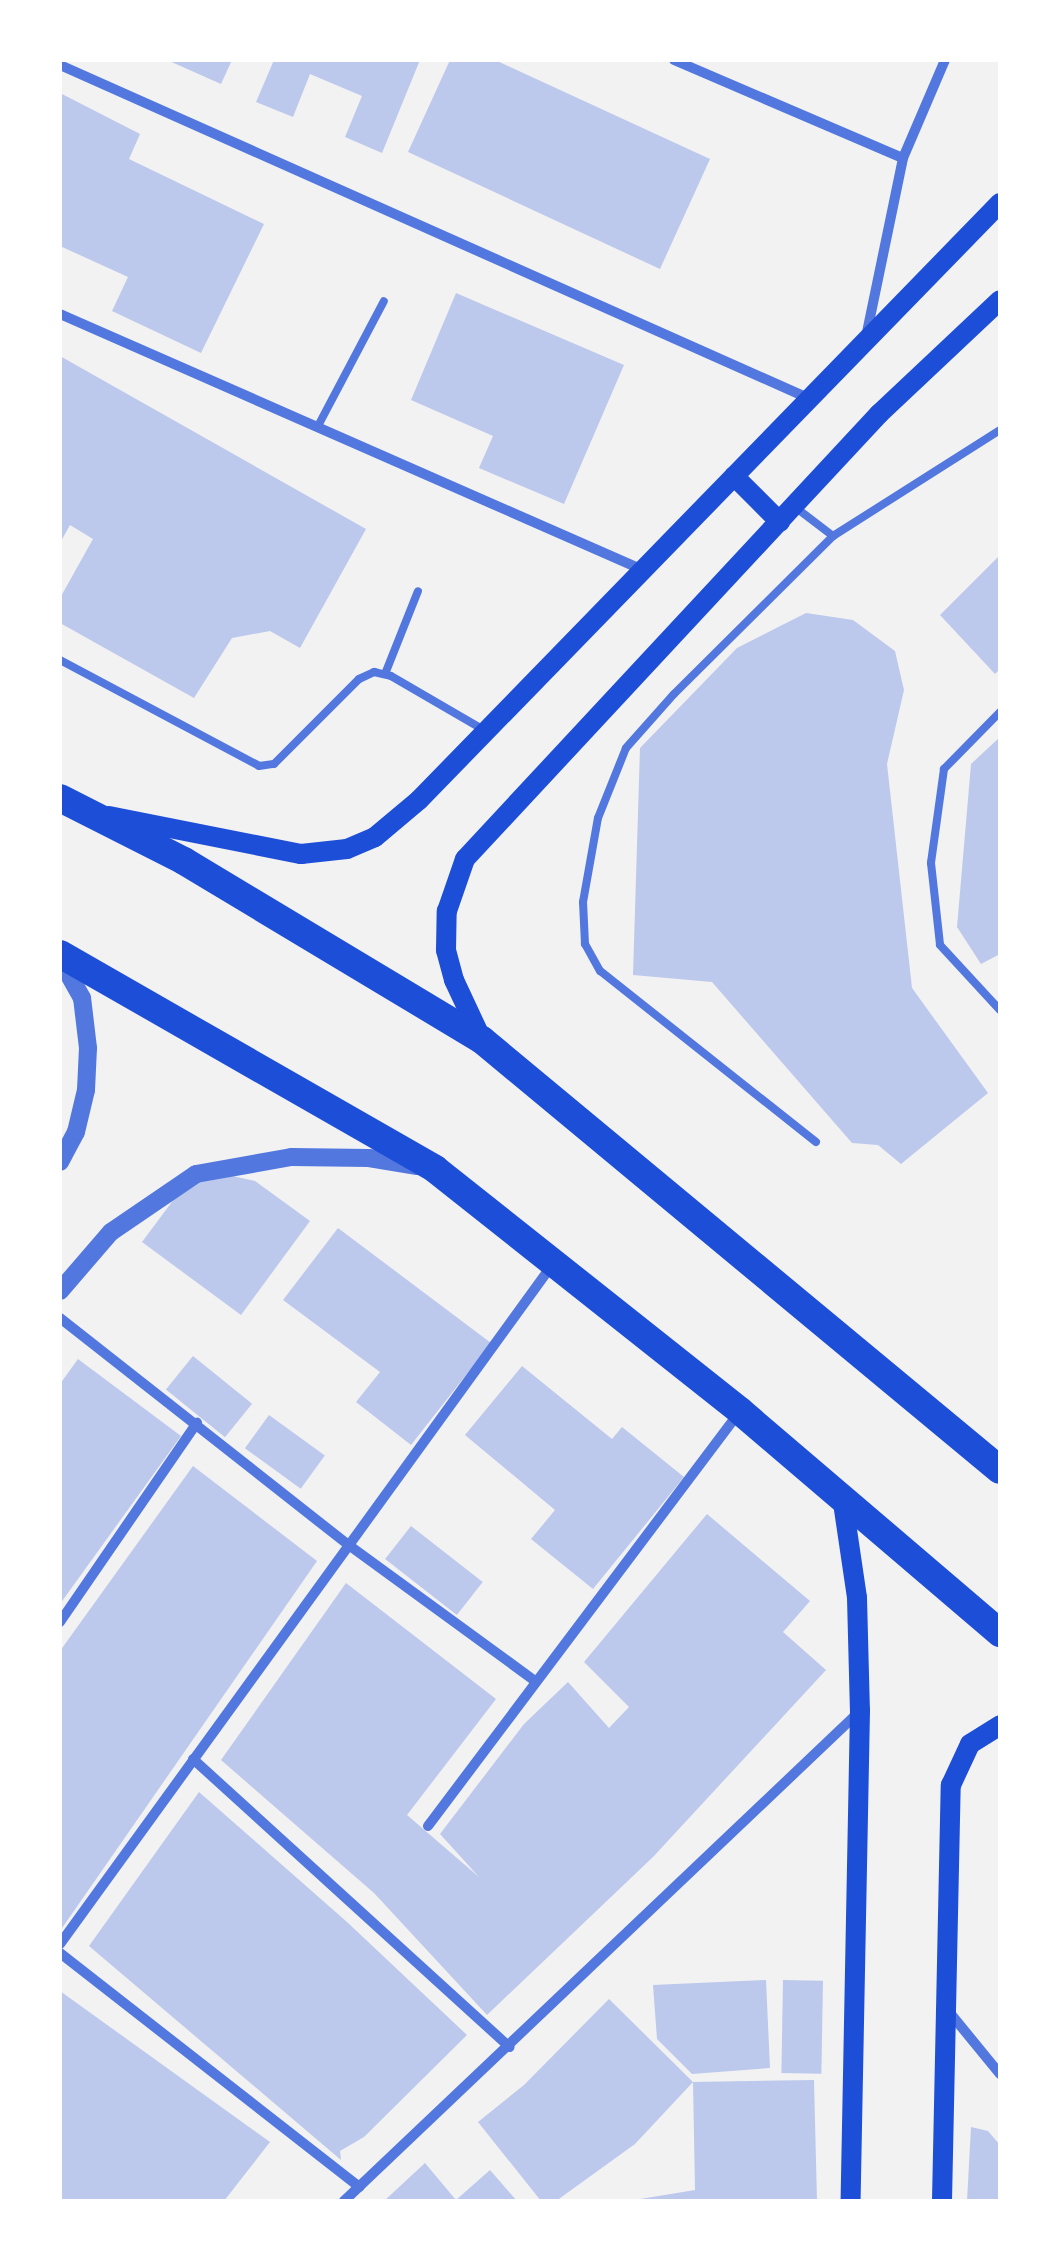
<!DOCTYPE html>
<html>
<head>
<meta charset="utf-8">
<style>
  body { margin:0 }
  #map { position:relative; width:1060px; height:2261px; overflow:hidden; background:#f2f2f2; font-family:"PT Sans Narrow",sans-serif }
  div>[style] { position:absolute }
  .building>* { inset:0; background:#bdc9ec; transform-origin:0 0 }
  .service>* { height:8px; margin:-4px; padding:0 4px; transform-origin:4px; border-radius:4px; background:#5277de }
  .minor>* { height:10px; margin:-5px; padding:0 5px; transform-origin:5px; border-radius:5px; background:#5277de }
  .tertiary>* { height:18px; margin:-9px; padding:0 9px; transform-origin:9px; border-radius:9px; background:#5277de }
  .secondary>* { height:20px; margin:-10px; padding:0 10px; transform-origin:10px; border-radius:10px; background:#1d4ed8 }
  .trunk>* { height:28px; margin:-14px; padding:0 14px; transform-origin:14px; border-radius:14px; background:#1d4ed8 }
  span { translate:-50% -50%; white-space:nowrap; text-align:center; line-height:1.15; -webkit-text-stroke:9px #fff; paint-order:stroke }
  .frame { position:absolute; inset:0; border:62px solid #fff; pointer-events:none }
</style>
</head>
<body>
<div id="map">
  <div class="building">
    <div style="clip-path:polygon(167px 60px,232px 60px,221px 84px)"></div>
    <div style="clip-path:polygon(274px 60px,420px 60px,382px 153px,345px 137px,362px 96px,310px 74px,293px 117px,256px 102px)"></div>
    <div style="clip-path:polygon(450px 60px,495px 60px,710px 159px,660px 269px,408px 152px)"></div>
    <div style="clip-path:polygon(60px 93px,140px 134px,129px 159px,264px 224px,201px 353px,112px 311px,128px 277px,60px 246px)"></div>
    <div style="clip-path:polygon(456px 293px,624px 365px,564px 504px,479px 468px,493px 436px,411px 400px)"></div>
    <div style="clip-path:polygon(60px 356px,366px 529px,300px 648px,270px 631px,232px 638px,194px 698px,60px 623px,60px 598px,93px 539px,70px 525px,60px 543px)"></div>
    <div style="clip-path:polygon(1000px 555px,1000px 669px,995px 674px,940px 615px)"></div>
    <div style="clip-path:polygon(806px 613px,853px 620px,895px 651px,904px 690px,887px 764px,912px 988px,988px 1093px,901px 1164px,878px 1145px,852px 1143px,712px 982px,633px 975px,640px 748px,737px 648px)"></div>
    <div style="clip-path:polygon(1000px 737px,1000px 954px,981px 964px,957px 927px,971px 764px)"></div>
    <div style="clip-path:polygon(228px 1175px,255px 1181px,310px 1221px,241px 1315px,142px 1242px,189px 1179px)"></div>
    <div style="clip-path:polygon(338px 1228px,491px 1343px,411px 1445px,356px 1402px,380px 1372px,283px 1300px)"></div>
    <div style="left:193px;top:1356px;width:76px;height:43px;rotate:39deg"></div>
    <div style="clip-path:polygon(78px 1359px,181px 1436px,60px 1604px,60px 1384px)"></div>
    <div style="clip-path:polygon(522px 1366px,612px 1439px,622px 1427px,684px 1477px,593px 1589px,531px 1539px,555px 1510px,465px 1435px)"></div>
    <div style="left:269px;top:1415px;width:69px;height:41px;rotate:36deg"></div>
    <div style="clip-path:polygon(193px 1466px,317px 1561px,60px 1931px,60px 1651px)"></div>
    <div style="clip-path:polygon(707px 1514px,810px 1601px,783px 1632px,826px 1670px,653px 1857px,487px 2015px,374px 1893px,221px 1760px,346px 1583px,496px 1699px,407px 1815px,479px 1877px,440px 1834px,524px 1724px,568px 1682px,609px 1728px,629px 1707px,584px 1662px)"></div>
    <div style="left:411px;top:1526px;width:91px;height:42px;rotate:38deg"></div>
    <div style="clip-path:polygon(199px 1792px,347px 1922px,467px 2035px,364px 2137px,340px 2151px,341px 2160px,89px 1946px)"></div>
    <div style="clip-path:polygon(766px 1980px,770px 2068px,692px 2074px,657px 2039px,653px 1985px)"></div>
    <div style="left:783px;top:1980px;width:40px;height:93px;rotate:1deg"></div>
    <div style="clip-path:polygon(60px 1991px,270px 2142px,224px 2201px,60px 2201px)"></div>
    <div style="clip-path:polygon(609px 1999px,693px 2082px,635px 2144px,556px 2201px,541px 2201px,478px 2122px,524px 2085px)"></div>
    <div style="clip-path:polygon(814px 2080px,817px 2201px,628px 2201px,695px 2190px,693px 2082px)"></div>
    <div style="clip-path:polygon(971px 2127px,988px 2131px,1000px 2145px,1000px 2201px,967px 2201px)"></div>
    <div style="clip-path:polygon(425px 2163px,456px 2200px,490px 2170px,517px 2201px,384px 2201px)"></div>
  </div>
  <div class="service">
    <div style="left:318px;top:426px;width:141px;rotate:-62.2deg"></div>
    <div style="left:795px;top:507px;width:48px;rotate:37.3deg"></div>
    <div style="left:833px;top:536px;width:198px;rotate:-32.4deg"></div>
    <div style="left:60px;top:660px;width:225px;rotate:28deg"></div>
    <div style="left:259px;top:766px;width:15px;rotate:-8deg"></div>
    <div style="left:274px;top:764px;width:120px;rotate:-45deg"></div>
    <div style="left:359px;top:679px;width:17px;rotate:-25deg"></div>
    <div style="left:374px;top:672px;width:17px;rotate:13deg"></div>
    <div style="left:391px;top:676px;width:105px;rotate:30.2deg"></div>
    <div style="left:385px;top:674px;width:89px;rotate:-68.3deg"></div>
    <div style="left:1000px;top:712px;width:80px;rotate:134.5deg"></div>
    <div style="left:944px;top:769px;width:95px;rotate:97.9deg"></div>
    <div style="left:931px;top:863px;width:82px;rotate:83.7deg"></div>
    <div style="left:940px;top:945px;width:88px;rotate:47.3deg"></div>
    <div style="left:816px;top:1142px;width:275px;rotate:-141.6deg"></div>
    <div style="left:600px;top:971px;width:31px;rotate:-119deg"></div>
    <div style="left:585px;top:944px;width:42px;rotate:-92.7deg"></div>
    <div style="left:583px;top:902px;width:85px;rotate:-79.9deg"></div>
    <div style="left:598px;top:818px;width:75px;rotate:-68.2deg"></div>
    <div style="left:626px;top:748px;width:72px;rotate:-48.4deg"></div>
    <div style="left:674px;top:694px;width:224px;rotate:-44.8deg"></div>
  </div>
  <div class="minor">
    <div style="left:674px;top:60px;width:249px;rotate:23.2deg"></div>
    <div style="left:60px;top:65px;width:819px;rotate:24deg"></div>
    <div style="left:60px;top:314px;width:637px;rotate:23.71deg"></div>
    <div style="left:866px;top:337px;width:183px;rotate:-78.3deg"></div>
    <div style="left:903px;top:158px;width:107px;rotate:-66.8deg"></div>
    <div style="left:60px;top:1318px;width:369px;rotate:38.2deg"></div>
    <div style="left:350px;top:1546px;width:229px;rotate:36.1deg"></div>
    <div style="left:60px;top:1622px;width:242px;rotate:-55.5deg"></div>
    <div style="left:193px;top:1759px;width:428px;rotate:42.3deg"></div>
    <div style="left:428px;top:1826px;width:519px;rotate:-53.06deg"></div>
    <div style="left:60px;top:1944px;width:839px;rotate:-54.07deg"></div>
    <div style="left:60px;top:1953px;width:380px;rotate:38deg"></div>
    <div style="left:950px;top:2013px;width:79px;rotate:50.7deg"></div>
    <div style="left:344px;top:2201px;width:712px;rotate:-43.52deg"></div>
  </div>
  <div class="tertiary">
    <div style="left:60px;top:1162px;width:34px;rotate:-62deg"></div>
    <div style="left:76px;top:1132px;width:43px;rotate:-76.6deg"></div>
    <div style="left:86px;top:1090px;width:42px;rotate:-87.3deg"></div>
    <div style="left:88px;top:1048px;width:50px;rotate:-96.8deg"></div>
    <div style="left:82px;top:998px;width:45px;rotate:-119.4deg"></div>
    <div style="left:60px;top:1291px;width:78px;rotate:-49.2deg"></div>
    <div style="left:111px;top:1232px;width:103px;rotate:-34.3deg"></div>
    <div style="left:196px;top:1174px;width:97px;rotate:-10.1deg"></div>
    <div style="left:291px;top:1157px;width:78px;rotate:0.7deg"></div>
    <div style="left:369px;top:1158px;width:49px;rotate:9.5deg"></div>
  </div>
  <div class="secondary">
    <div style="left:734px;top:476px;width:65px;rotate:45deg"></div>
    <div style="left:109px;top:816px;width:196px;rotate:11.2deg"></div>
    <div style="left:301px;top:854px;width:46px;rotate:-6.2deg"></div>
    <div style="left:347px;top:849px;width:30px;rotate:-23deg"></div>
    <div style="left:375px;top:837px;width:57px;rotate:-40.1deg"></div>
    <div style="left:419px;top:800px;width:833px;rotate:-45.78deg"></div>
    <div style="left:482px;top:1040px;width:66px;rotate:-115deg"></div>
    <div style="left:454px;top:980px;width:31px;rotate:-105deg"></div>
    <div style="left:446px;top:950px;width:39px;rotate:-89deg"></div>
    <div style="left:447px;top:911px;width:55px;rotate:-70.9deg"></div>
    <div style="left:465px;top:859px;width:608px;rotate:-47.07deg"></div>
    <div style="left:879px;top:414px;width:166px;rotate:-43.3deg"></div>
    <div style="left:842px;top:1496px;width:103px;rotate:81.6deg"></div>
    <div style="left:857px;top:1598px;width:112px;rotate:88.5deg"></div>
    <div style="left:860px;top:1710px;width:491px;rotate:91.1deg"></div>
    <div style="left:942px;top:2201px;width:416px;rotate:-88.8deg"></div>
    <div style="left:951px;top:1785px;width:45px;rotate:-65.1deg"></div>
    <div style="left:970px;top:1744px;width:36px;rotate:-32deg"></div>
  </div>
  <div class="trunk">
    <div style="left:60px;top:798px;width:139px;rotate:26.9deg"></div>
    <div style="left:184px;top:861px;width:348px;rotate:31deg"></div>
    <div style="left:482px;top:1040px;width:673px;rotate:39.7deg"></div>
    <div style="left:60px;top:954px;width:432px;rotate:29.8deg"></div>
    <div style="left:435px;top:1169px;width:389px;rotate:38.4deg"></div>
    <div style="left:740px;top:1411px;width:342px;rotate:40.5deg"></div>
  </div>
  <div class="frame"></div>
</div>
</body>
</html>
